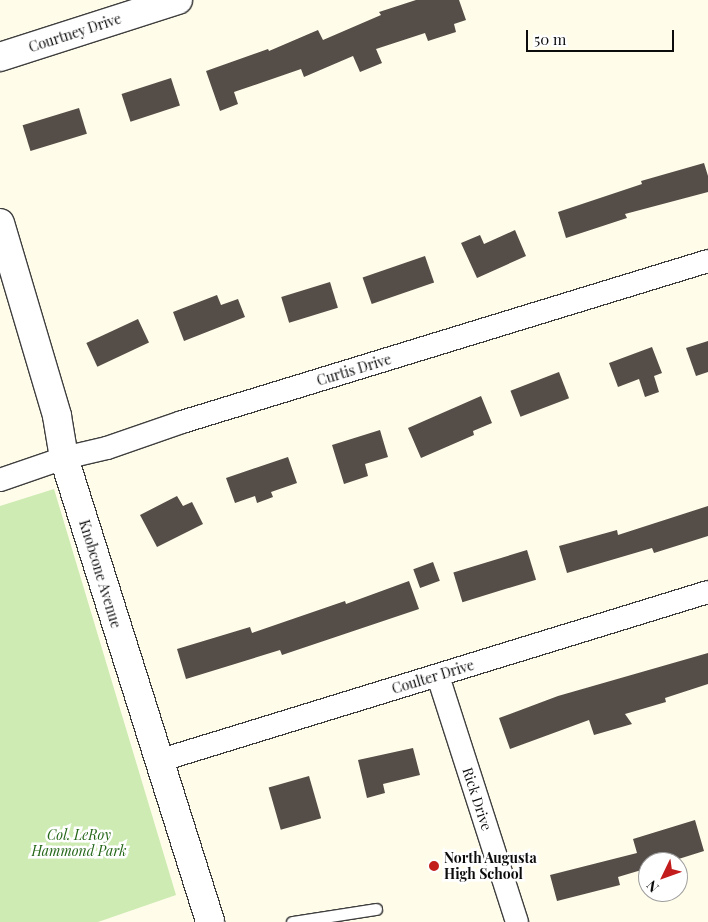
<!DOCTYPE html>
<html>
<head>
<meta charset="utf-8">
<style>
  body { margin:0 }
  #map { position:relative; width:708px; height:922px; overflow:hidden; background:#fffcea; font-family:"Playfair Display",serif }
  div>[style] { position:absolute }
  .green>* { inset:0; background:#cdebb2 }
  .building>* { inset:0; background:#554d47; transform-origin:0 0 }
  .roads { filter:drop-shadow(1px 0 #3f3f3f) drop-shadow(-1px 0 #3f3f3f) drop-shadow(0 1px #3f3f3f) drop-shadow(0 -1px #3f3f3f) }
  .service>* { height:11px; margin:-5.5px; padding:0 5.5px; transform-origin:5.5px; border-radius:5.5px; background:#fff }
  .minor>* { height:22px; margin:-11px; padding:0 11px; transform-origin:11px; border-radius:11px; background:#fff }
  .tertiary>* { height:28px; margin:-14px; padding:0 14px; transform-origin:14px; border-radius:14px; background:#fff }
  .dots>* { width:14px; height:14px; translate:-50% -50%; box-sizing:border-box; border:2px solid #fff; border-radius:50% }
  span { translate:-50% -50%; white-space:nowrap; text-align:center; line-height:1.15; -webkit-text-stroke:5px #fff; paint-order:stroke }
  .street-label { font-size:14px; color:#0c0c0c }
  .park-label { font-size:14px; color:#256719; font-style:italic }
  .poi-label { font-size:14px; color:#0c0c0c; font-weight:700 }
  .left { translate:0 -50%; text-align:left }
  .north { position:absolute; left:638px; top:852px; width:50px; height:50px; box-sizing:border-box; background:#fff; border:1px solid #9e9e9e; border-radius:50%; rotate:228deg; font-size:14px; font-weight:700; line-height:20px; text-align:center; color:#0c0c0c }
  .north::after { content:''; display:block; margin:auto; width:18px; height:22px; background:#c31c1c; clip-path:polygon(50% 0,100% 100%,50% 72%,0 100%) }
  .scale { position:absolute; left:526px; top:30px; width:148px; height:22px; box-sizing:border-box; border:2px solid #0c0c0c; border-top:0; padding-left:6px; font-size:15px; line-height:18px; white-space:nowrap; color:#0c0c0c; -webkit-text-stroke:4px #fff; paint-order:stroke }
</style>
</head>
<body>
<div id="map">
  <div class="green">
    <div style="clip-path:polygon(54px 489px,176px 895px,98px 922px,0 922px,0 506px)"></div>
  </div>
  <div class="building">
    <div style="clip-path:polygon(416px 0,459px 0,466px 20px,454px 24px,456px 32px,428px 41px,425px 33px,376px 49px,382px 63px,360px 72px,353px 56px,304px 77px,301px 69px,234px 92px,238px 104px,220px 111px,206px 71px,268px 49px,269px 51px,318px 30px,323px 40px,381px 15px,379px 12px)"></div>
    <div style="left:171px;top:78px;width:29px;height:52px;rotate:72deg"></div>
    <div style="left:79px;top:108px;width:27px;height:59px;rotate:73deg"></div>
    <div style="clip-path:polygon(704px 163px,708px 176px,708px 192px,625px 214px,627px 218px,566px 238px,558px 212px,642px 184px,641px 181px)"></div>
    <div style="clip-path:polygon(515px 230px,526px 256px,477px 278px,461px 243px,480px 235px,484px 244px)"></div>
    <div style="left:425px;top:256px;width:28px;height:66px;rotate:71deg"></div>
    <div style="left:330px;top:282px;width:27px;height:51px;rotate:73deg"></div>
    <div style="clip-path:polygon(217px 295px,221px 305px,238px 299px,245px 317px,184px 341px,173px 312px)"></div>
    <div style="left:138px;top:319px;width:26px;height:57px;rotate:65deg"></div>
    <div style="clip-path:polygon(708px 341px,708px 372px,696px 376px,686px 348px)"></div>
    <div style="clip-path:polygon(652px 347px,662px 373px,654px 376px,659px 392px,645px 397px,639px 379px,618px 387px,609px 363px)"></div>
    <div style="left:559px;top:372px;width:28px;height:52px;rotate:69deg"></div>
    <div style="clip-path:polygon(481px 396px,492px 423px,473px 431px,474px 435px,421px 458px,408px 428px)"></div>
    <div style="clip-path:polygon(380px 430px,388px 457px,365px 464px,368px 476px,344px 484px,332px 445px)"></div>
    <div style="clip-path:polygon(288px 457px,297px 483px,271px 492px,273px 497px,257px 503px,255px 496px,235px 503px,226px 478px)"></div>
    <div style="clip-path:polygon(177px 496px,183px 506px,192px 502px,203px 524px,157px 547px,140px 515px)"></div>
    <div style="clip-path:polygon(708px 506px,708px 536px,654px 553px,652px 548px,567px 573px,559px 546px,617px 530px,618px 535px)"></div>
    <div style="left:527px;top:550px;width:31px;height:77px;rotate:73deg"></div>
    <div style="left:433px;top:562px;width:20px;height:21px;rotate:70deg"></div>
    <div style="clip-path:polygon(409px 581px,419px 609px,282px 655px,280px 650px,186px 679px,177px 649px,250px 627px,252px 633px,345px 601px,346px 604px)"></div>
    <div style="clip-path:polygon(708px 653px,708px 684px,665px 698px,666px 702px,625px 714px,632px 724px,594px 735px,589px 720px,510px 749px,499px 718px,558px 696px)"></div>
    <div style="clip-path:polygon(413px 748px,420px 775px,383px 784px,385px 793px,367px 798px,358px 760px)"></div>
    <div style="left:309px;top:776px;width:44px;height:42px;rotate:74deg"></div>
    <div style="clip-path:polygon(695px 820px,704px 851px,669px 862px,648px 862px,648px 868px,618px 877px,620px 885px,557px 901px,550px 875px,637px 853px,633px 839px)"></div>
  </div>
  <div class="roads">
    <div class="service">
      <div style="left:292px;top:922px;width:85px;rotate:-8.8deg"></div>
    </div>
    <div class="minor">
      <div style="left:0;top:480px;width:68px;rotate:-19deg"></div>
      <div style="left:64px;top:458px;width:44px;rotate:-13.1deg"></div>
      <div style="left:107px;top:448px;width:79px;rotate:-19.1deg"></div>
      <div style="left:182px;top:422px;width:550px;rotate:-17.02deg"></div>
      <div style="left:438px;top:676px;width:258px;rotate:72.2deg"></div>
      <div style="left:158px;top:761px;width:575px;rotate:-17.08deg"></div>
    </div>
    <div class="tertiary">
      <div style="left:0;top:57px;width:187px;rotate:-17.8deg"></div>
      <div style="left:0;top:223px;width:201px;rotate:73.5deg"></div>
      <div style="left:57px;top:416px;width:43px;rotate:80.5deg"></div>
      <div style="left:64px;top:458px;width:486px;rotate:72.5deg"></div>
    </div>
  </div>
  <div class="dots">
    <div style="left:434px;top:866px;background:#c31c1c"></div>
  </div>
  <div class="street-label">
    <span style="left:75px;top:33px;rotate:-18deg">Courtney Drive</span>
    <span style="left:354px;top:370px;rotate:-17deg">Curtis Drive</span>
    <span style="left:100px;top:574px;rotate:73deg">Knobcone Avenue</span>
    <span style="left:433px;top:677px;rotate:-17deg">Coulter Drive</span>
    <span style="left:477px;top:799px;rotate:72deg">Rick Drive</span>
  </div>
  <div class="park-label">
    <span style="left:79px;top:843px">Col. LeRoy<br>Hammond Park</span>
  </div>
  <div class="poi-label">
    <span class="left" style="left:444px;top:866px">North Augusta<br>High School</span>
  </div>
  <div class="north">N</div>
  <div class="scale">50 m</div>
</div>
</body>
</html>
